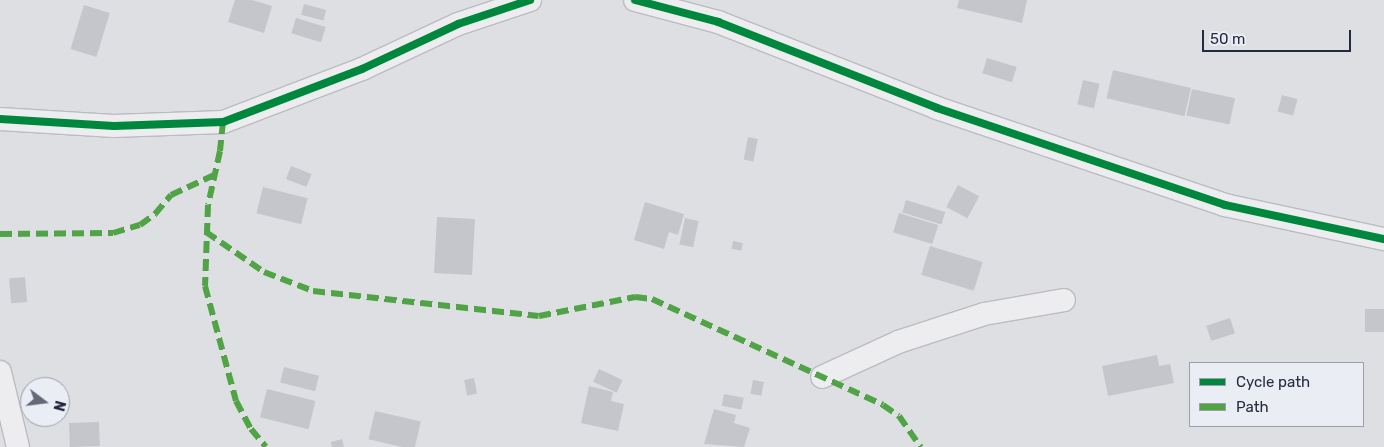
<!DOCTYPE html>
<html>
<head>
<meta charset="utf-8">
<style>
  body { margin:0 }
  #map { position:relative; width:1384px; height:447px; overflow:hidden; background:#dddfe3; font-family:Rubik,sans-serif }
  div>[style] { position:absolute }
  .building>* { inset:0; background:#c4c6cb; transform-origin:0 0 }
  .roads { filter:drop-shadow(1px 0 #babcc1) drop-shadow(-1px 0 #babcc1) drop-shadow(0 1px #babcc1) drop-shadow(0 -1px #babcc1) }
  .street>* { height:22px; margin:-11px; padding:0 11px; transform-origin:11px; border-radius:11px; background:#ededf0 }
  .quiet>* { height:6px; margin-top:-3px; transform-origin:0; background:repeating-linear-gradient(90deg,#50a446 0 12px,transparent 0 18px) }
  .cycleway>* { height:8px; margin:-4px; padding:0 4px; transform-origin:4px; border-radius:4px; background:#00873e }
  span { translate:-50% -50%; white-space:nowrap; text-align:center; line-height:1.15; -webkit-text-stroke:4.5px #eaedf4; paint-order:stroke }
  .legend { position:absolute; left:1189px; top:362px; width:175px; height:65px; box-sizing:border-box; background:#eaedf4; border:1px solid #9b9fab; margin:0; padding:6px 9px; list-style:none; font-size:15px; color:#242a3d }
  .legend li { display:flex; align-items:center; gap:10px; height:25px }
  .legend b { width:25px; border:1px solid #9b9fab }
  .north { position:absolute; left:20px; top:377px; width:50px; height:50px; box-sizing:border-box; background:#eaedf4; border:1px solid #9b9fab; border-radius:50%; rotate:105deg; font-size:14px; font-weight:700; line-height:20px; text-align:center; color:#242a3d }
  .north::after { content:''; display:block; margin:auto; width:18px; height:22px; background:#656977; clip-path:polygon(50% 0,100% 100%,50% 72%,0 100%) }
  .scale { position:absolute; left:1202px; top:30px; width:149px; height:22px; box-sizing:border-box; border:2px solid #242a3d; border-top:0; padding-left:6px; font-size:15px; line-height:18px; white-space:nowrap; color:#242a3d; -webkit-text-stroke:4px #eaedf4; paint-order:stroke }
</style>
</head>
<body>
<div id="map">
  <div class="building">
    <div style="clip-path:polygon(235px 0,252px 0,272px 6px,264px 33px,228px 22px)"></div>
    <div style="clip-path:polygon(959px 0,1027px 0,1022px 23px,957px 8px)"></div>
    <div style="left:304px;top:4px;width:23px;height:11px;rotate:15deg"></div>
    <div style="left:84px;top:5px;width:27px;height:46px;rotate:17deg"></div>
    <div style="left:296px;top:18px;width:31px;height:16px;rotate:17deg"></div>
    <div style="left:987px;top:58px;width:31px;height:16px;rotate:17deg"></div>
    <div style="left:1113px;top:70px;width:80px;height:29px;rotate:13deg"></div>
    <div style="left:1083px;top:80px;width:17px;height:25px;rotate:13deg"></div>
    <div style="left:1192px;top:89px;width:44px;height:27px;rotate:12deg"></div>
    <div style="left:1282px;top:95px;width:16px;height:17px;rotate:15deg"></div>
    <div style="left:748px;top:137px;width:10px;height:23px;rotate:11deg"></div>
    <div style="left:291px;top:166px;width:22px;height:14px;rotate:21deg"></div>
    <div style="left:958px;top:185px;width:24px;height:25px;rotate:28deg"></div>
    <div style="left:263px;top:187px;width:46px;height:27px;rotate:14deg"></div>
    <div style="left:906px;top:200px;width:41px;height:13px;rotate:17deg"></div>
    <div style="clip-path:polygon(645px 202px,684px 214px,678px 235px,669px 232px,664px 249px,634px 240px)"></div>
    <div style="left:899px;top:213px;width:41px;height:20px;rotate:17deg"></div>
    <div style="left:437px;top:217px;width:38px;height:56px;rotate:3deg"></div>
    <div style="left:685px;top:218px;width:14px;height:27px;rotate:12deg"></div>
    <div style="left:733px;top:241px;width:10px;height:8px;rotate:11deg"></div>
    <div style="left:930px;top:246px;width:55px;height:30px;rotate:17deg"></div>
    <div style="left:25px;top:277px;width:25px;height:16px;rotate:85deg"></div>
    <div style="left:1384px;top:309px;width:23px;height:19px;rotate:90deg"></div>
    <div style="left:1230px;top:318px;width:16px;height:25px;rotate:72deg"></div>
    <div style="clip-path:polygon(1157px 355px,1159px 366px,1170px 364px,1174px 383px,1108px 396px,1102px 366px)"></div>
    <div style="left:284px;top:367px;width:36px;height:16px;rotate:14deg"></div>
    <div style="left:599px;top:369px;width:26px;height:14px;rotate:25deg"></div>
    <div style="left:474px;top:378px;width:16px;height:10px;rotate:79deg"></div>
    <div style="left:753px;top:380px;width:11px;height:14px;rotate:10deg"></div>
    <div style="clip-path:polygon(589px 386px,613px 392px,611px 401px,624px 404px,618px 431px,581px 423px)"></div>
    <div style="left:267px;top:389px;width:50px;height:29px;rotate:14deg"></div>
    <div style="left:724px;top:394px;width:20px;height:12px;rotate:11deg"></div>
    <div style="clip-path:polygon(714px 409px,736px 415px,734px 423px,750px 428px,744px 447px,704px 444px)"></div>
    <div style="left:375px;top:411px;width:47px;height:29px;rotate:13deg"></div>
    <div style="left:99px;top:422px;width:24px;height:30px;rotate:88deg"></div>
    <div style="clip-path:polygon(342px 439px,344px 447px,332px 447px,331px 442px)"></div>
  </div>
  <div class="roads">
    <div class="street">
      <div style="left:635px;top:0;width:86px;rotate:14.8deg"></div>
      <div style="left:718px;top:22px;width:235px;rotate:21.4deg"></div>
      <div style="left:937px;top:108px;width:304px;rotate:18.6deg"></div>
      <div style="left:1225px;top:205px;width:163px;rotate:12.1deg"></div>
      <div style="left:0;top:119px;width:114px;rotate:3.5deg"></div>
      <div style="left:114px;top:126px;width:109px;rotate:-2.1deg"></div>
      <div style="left:223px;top:122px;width:149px;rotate:-20.9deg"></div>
      <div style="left:362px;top:69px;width:106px;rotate:-25.1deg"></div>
      <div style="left:458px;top:24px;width:76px;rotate:-18.4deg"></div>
      <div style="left:0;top:372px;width:77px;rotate:76.5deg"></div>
      <div style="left:822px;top:377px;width:84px;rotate:-24.7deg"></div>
      <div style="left:898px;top:342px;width:90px;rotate:-18deg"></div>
      <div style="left:984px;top:314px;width:81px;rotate:-9.9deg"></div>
    </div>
  </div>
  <div class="quiet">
    <div style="left:223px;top:122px;width:29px;rotate:96deg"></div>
    <div style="left:220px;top:151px;width:55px;rotate:102.5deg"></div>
    <div style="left:208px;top:205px;width:81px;rotate:92.1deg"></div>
    <div style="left:205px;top:286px;width:119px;rotate:74.9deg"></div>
    <div style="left:236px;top:401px;width:32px;rotate:62deg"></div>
    <div style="left:251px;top:429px;width:23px;rotate:50deg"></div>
    <div style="left:206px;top:232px;width:70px;rotate:34.6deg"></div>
    <div style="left:264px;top:272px;width:53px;rotate:21.2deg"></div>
    <div style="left:313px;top:291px;width:227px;rotate:6.3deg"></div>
    <div style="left:539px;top:316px;width:98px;rotate:-11.2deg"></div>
    <div style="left:635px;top:297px;width:17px;rotate:7deg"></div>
    <div style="left:652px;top:299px;width:254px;rotate:24.6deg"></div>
    <div style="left:883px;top:405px;width:19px;rotate:35deg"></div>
    <div style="left:899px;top:416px;width:38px;rotate:55deg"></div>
    <div style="left:0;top:234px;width:113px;rotate:-0.5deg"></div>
    <div style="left:113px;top:233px;width:28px;rotate:-17deg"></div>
    <div style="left:140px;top:225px;width:19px;rotate:-36deg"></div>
    <div style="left:155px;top:214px;width:25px;rotate:-50deg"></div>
    <div style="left:171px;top:195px;width:47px;rotate:-24.9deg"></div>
  </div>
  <div class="cycleway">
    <div style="left:635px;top:0;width:86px;rotate:14.8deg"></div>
    <div style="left:718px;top:22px;width:235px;rotate:21.4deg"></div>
    <div style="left:937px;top:108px;width:304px;rotate:18.6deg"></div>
    <div style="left:1225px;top:205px;width:163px;rotate:12.1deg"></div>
    <div style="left:0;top:119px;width:114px;rotate:3.5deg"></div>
    <div style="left:114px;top:126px;width:109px;rotate:-2.1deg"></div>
    <div style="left:223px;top:122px;width:149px;rotate:-20.9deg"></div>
    <div style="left:362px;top:69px;width:106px;rotate:-25.1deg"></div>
    <div style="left:458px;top:24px;width:76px;rotate:-18.4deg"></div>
  </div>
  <ul class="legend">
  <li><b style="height:6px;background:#00873e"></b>Cycle path</li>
  <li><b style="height:6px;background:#50a446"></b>Path</li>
  </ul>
  <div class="north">N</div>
  <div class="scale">50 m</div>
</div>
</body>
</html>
